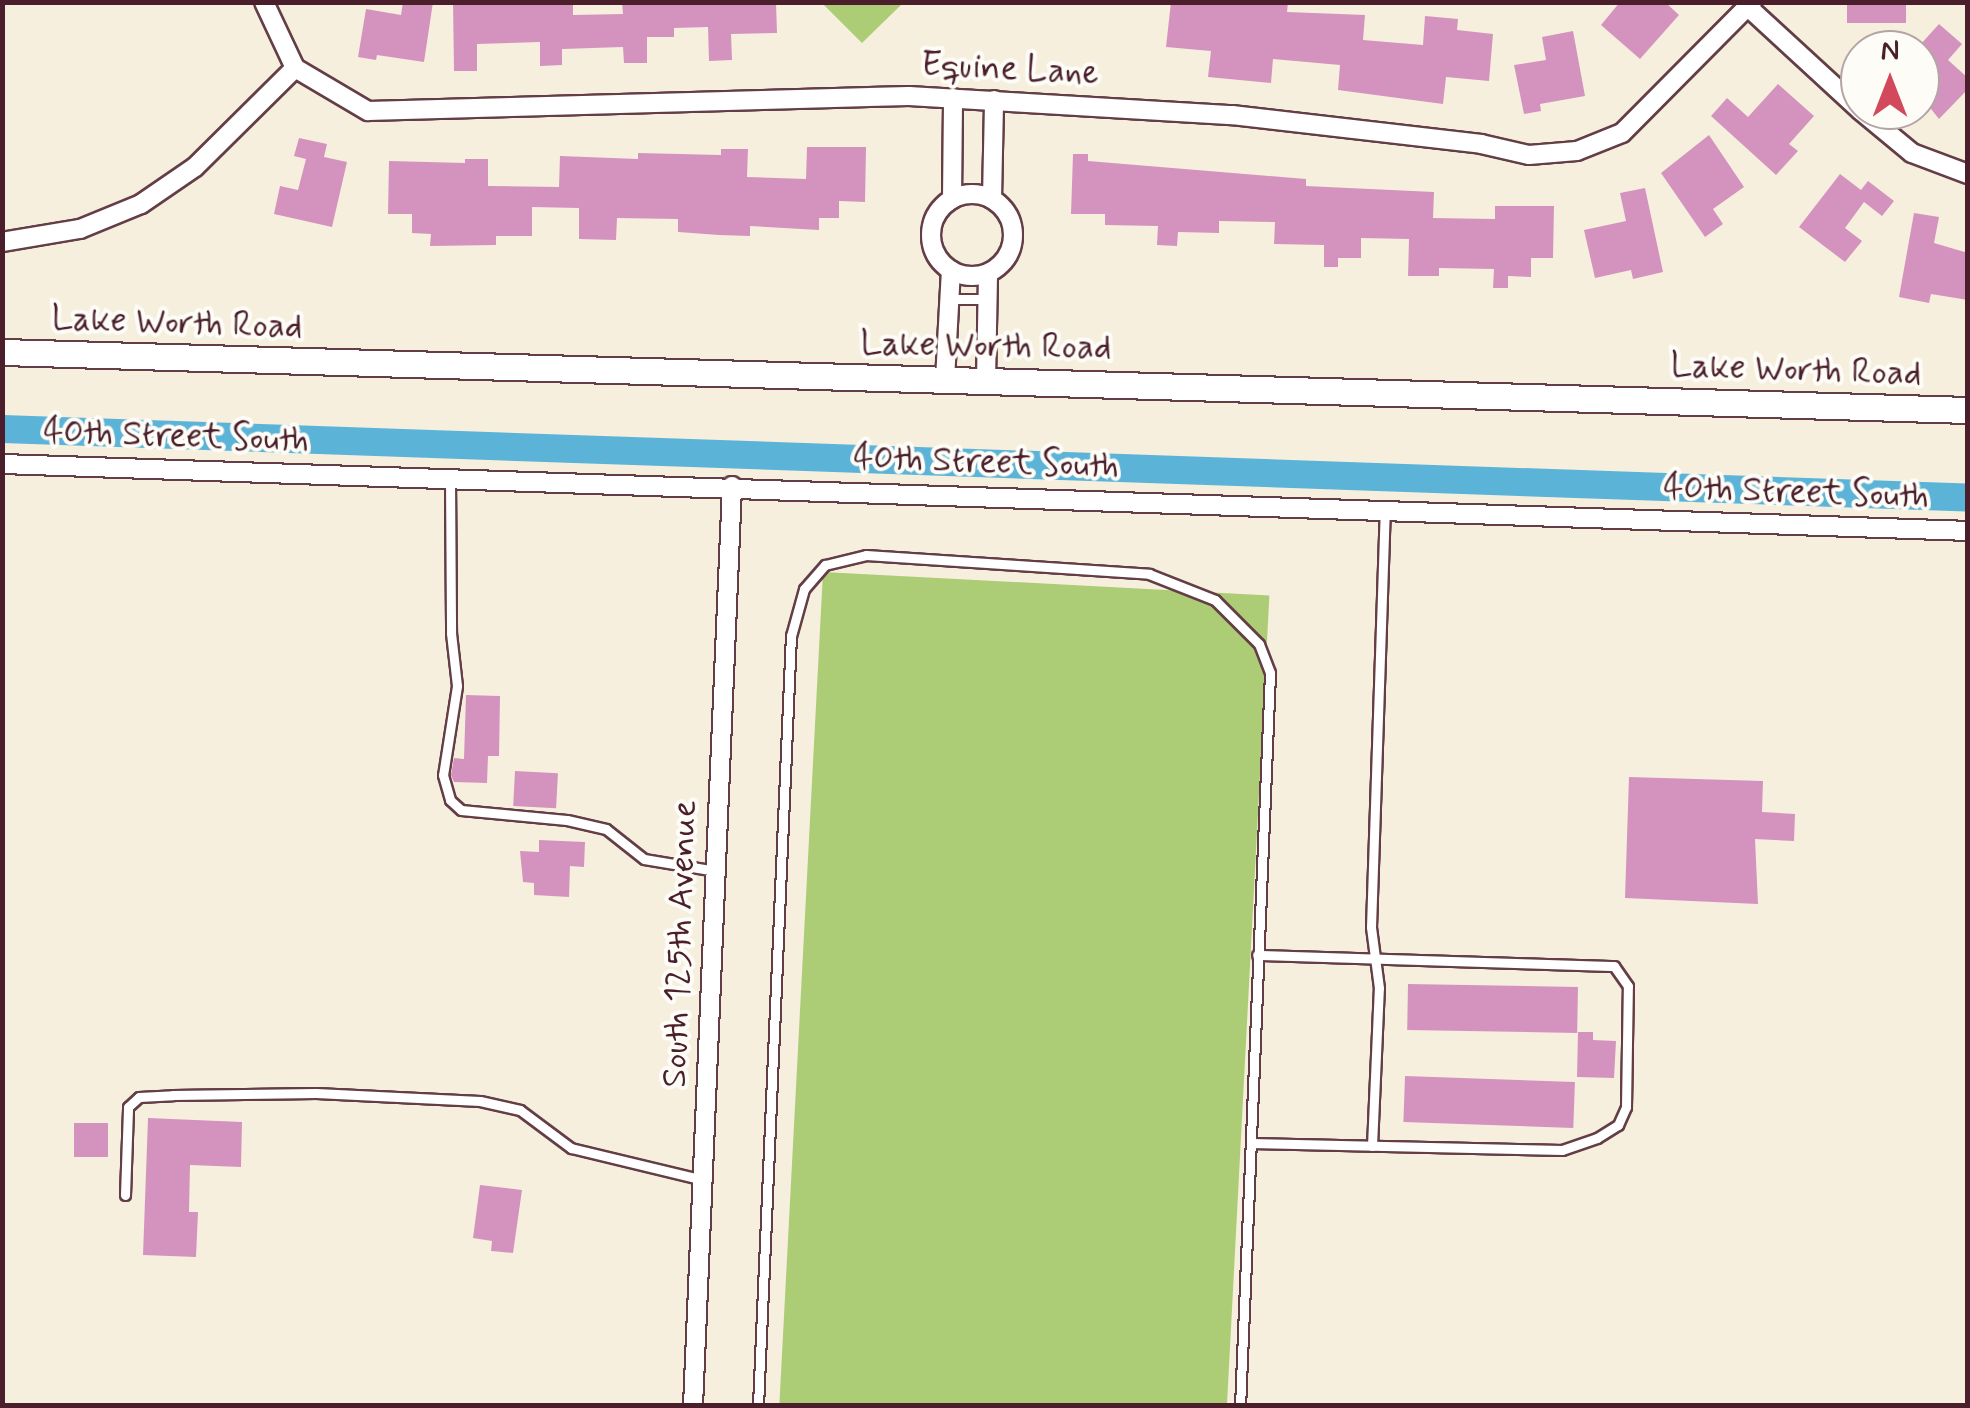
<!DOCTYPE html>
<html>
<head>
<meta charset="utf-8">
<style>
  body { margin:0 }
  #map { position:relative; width:1970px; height:1408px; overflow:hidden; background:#f6efde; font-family:Mynerve,sans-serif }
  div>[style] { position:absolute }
  .green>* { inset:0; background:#accc75; transform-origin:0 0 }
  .water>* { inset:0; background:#5bb4d8; transform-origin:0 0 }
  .building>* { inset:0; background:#d493bf; transform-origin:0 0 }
  .roads { filter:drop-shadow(2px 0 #643e46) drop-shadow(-2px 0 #643e46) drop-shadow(0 2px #643e46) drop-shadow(0 -2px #643e46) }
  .lane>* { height:9px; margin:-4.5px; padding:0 4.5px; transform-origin:4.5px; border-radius:4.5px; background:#fff }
  .street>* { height:18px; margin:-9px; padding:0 9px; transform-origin:9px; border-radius:9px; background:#fff }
  .street>.ring { margin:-9px; padding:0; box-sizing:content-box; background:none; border:18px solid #fff; border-radius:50% }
  .secondary>* { height:25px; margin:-12.5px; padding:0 12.5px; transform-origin:12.5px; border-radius:12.5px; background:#fff }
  span { translate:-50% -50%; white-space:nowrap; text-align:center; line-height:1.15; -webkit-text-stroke:8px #fdfcf7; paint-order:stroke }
  .street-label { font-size:35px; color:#4a1f2b }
  .frame { position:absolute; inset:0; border:5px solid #4a1f2b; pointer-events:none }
  .north { position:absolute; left:1840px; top:30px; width:100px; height:100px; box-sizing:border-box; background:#fdfcf7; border:2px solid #b5a4a5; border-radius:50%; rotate:0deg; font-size:28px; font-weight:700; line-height:40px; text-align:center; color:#4a1f2b }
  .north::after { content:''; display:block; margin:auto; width:35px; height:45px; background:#d1495b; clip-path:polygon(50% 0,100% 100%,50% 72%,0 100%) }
</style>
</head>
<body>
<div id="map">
  <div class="green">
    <div style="clip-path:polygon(822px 3px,903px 3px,862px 43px)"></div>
    <div style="left:823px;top:572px;width:447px;height:835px;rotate:3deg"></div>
  </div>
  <div class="water">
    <div style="left:3px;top:415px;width:1965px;height:28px;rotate:2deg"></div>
  </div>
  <div class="building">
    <div style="clip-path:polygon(403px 2px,433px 2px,424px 62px,377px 55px,376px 60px,358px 57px,366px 9px,401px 15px)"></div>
    <div style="clip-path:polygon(453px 2px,573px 2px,573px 15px,623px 14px,622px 2px,776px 2px,777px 33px,731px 34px,732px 60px,709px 61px,708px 27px,674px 28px,674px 37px,647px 37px,647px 63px,624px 63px,623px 47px,562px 49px,562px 65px,540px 66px,540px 42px,477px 44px,477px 71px,454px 71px)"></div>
    <div style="clip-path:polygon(1171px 2px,1288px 2px,1287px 12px,1365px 15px,1363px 40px,1423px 45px,1425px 16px,1458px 19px,1457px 30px,1493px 34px,1489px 81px,1446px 77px,1443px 104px,1338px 90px,1340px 65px,1273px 59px,1271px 83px,1208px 77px,1211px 51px,1166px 47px)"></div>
    <div style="clip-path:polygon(1620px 2px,1665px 2px,1679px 15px,1640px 59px,1601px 25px)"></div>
    <div style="left:1847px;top:2px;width:59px;height:21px"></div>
    <div style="clip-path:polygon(1939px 24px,1962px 44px,1948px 60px,1968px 78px,1968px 89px,1939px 119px,1920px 95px,1920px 45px)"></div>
    <div style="clip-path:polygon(1573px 31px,1585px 96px,1540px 104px,1541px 111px,1524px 114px,1514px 65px,1546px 60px,1542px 37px)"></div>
    <div style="clip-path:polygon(1778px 84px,1814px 116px,1789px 144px,1798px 151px,1776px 175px,1711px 116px,1727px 98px,1748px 117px)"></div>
    <div style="clip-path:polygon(1709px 135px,1744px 187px,1713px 209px,1723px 224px,1705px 237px,1661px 173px)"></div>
    <div style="clip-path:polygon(299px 138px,327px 144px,324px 157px,347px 162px,332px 227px,274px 214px,280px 186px,298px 190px,306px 159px,294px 156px)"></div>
    <div style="clip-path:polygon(807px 147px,866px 147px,865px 202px,839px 201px,839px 218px,819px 218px,819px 230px,750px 226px,750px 236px,719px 235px,678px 232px,678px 219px,617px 218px,616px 240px,579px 239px,579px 208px,532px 207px,532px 236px,496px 236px,496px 245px,430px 246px,431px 234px,412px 233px,412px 214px,388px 214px,389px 161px,465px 163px,465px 159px,488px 159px,488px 186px,559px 187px,560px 156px,638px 159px,638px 153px,721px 155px,721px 149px,748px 149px,747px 177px,806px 179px)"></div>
    <div style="clip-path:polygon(1073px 154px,1088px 154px,1088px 161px,1306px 179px,1306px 186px,1434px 192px,1433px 218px,1495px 219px,1495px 206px,1554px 206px,1553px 258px,1531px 258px,1531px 277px,1508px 276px,1508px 288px,1493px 288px,1494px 269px,1439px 268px,1439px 276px,1408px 276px,1409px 239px,1361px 238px,1361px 258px,1338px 258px,1338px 267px,1324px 267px,1324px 245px,1274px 244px,1275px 222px,1219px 221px,1219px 233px,1178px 232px,1177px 246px,1157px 245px,1158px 226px,1105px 225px,1105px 214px,1071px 214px)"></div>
    <div style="clip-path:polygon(1840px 174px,1861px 190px,1868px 181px,1894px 201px,1882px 216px,1864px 202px,1845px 228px,1862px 241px,1845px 262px,1799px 227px)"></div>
    <div style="clip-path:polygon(1645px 188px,1663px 272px,1633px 279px,1631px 270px,1595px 278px,1584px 230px,1626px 221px,1620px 193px)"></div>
    <div style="clip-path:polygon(1914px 213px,1939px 217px,1934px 243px,1968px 253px,1968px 300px,1931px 294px,1929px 303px,1899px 297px)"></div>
    <div style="clip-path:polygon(466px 695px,500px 696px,499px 756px,488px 756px,487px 783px,454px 782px,451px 775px,454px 758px,464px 759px)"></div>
    <div style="left:515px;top:771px;width:43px;height:35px;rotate:3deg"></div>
    <div style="clip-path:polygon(1629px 777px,1763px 781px,1762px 812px,1795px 814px,1794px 841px,1755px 839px,1758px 904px,1625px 898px)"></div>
    <div style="clip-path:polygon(539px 840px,585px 842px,584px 867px,570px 866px,569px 897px,534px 895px,534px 883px,523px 882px,520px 851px,539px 852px)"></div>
    <div style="left:1408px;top:984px;width:170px;height:46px;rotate:1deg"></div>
    <div style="clip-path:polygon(1578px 1032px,1593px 1032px,1593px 1040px,1616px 1041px,1614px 1078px,1577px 1077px)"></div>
    <div style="left:1405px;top:1076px;width:170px;height:46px;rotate:2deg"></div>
    <div style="clip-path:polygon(148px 1118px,242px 1122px,241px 1167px,190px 1165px,189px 1212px,198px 1212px,196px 1257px,143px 1255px)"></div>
    <div style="left:74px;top:1123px;width:34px;height:34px"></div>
    <div style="clip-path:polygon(480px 1185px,522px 1190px,513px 1253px,491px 1251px,492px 1241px,473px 1238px)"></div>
  </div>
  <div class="roads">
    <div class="lane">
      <div style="left:951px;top:299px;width:37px"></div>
      <div style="left:450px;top:479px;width:154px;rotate:89.6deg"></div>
      <div style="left:451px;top:633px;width:53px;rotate:83.5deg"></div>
      <div style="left:457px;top:686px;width:90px;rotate:98.9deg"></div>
      <div style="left:443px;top:775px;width:26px;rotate:74deg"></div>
      <div style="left:450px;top:800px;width:15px;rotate:42deg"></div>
      <div style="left:461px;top:810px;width:106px;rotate:5.4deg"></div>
      <div style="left:567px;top:820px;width:40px;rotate:13deg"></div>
      <div style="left:606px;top:829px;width:48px;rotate:38.3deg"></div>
      <div style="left:644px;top:859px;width:73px;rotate:9.5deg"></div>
      <div style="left:1251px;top:1143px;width:311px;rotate:1.3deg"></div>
      <div style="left:1562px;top:1150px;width:37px;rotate:-19deg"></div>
      <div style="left:1597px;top:1138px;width:25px;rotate:-32deg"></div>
      <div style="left:1618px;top:1125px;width:20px;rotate:-66deg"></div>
      <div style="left:1626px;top:1107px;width:121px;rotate:-89.1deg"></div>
      <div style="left:1628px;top:986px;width:24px;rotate:-125deg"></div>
      <div style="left:1614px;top:966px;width:357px;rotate:-178.2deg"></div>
      <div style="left:1372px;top:1146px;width:158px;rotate:-87.5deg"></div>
      <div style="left:1379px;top:988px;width:62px;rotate:-97.5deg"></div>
      <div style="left:1371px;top:927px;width:417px;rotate:-88.1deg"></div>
      <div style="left:125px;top:1195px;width:88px;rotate:-88deg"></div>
      <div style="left:128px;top:1107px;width:15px;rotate:-42deg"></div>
      <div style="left:139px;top:1097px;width:34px;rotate:-3deg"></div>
      <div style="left:173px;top:1095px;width:143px;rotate:-0.8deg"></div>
      <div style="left:316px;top:1093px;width:164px;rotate:2.8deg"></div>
      <div style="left:480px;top:1101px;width:41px;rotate:12.7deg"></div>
      <div style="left:520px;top:1110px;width:64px;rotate:36.7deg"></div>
      <div style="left:571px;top:1148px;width:136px;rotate:13.6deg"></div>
      <div style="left:758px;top:1406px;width:771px;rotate:-87.55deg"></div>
      <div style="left:791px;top:636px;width:49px;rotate:-74.5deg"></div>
      <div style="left:804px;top:589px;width:32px;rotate:-49deg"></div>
      <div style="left:825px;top:565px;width:42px;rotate:-13.7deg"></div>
      <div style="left:866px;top:555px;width:284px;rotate:3.8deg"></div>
      <div style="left:1149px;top:574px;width:71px;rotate:21.5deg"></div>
      <div style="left:1215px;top:600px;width:62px;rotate:45deg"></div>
      <div style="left:1259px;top:644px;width:31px;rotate:69deg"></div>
      <div style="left:1270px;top:673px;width:734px;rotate:92.34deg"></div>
    </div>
    <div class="street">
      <div style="left:264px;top:2px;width:73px;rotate:64.8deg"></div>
      <div style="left:295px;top:68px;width:85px;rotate:30.5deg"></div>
      <div style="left:368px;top:111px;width:541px;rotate:-1.59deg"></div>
      <div style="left:909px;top:96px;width:324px;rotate:3.4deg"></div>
      <div style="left:1232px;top:115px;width:251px;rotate:6.6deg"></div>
      <div style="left:1481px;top:144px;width:49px;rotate:12.9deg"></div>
      <div style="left:1529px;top:155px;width:48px;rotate:-4.8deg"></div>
      <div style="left:1577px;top:151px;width:48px;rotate:-21.8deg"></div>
      <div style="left:1622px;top:133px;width:185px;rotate:-45.2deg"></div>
      <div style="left:1748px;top:7px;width:152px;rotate:42.6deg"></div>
      <div style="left:1860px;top:110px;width:67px;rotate:39.6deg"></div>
      <div style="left:1912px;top:153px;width:60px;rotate:20.6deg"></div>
      <div class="ring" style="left:931px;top:194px;width:64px;height:64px"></div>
      <div style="left:952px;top:199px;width:101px;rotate:-89.4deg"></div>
      <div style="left:992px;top:199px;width:99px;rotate:-88.8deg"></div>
      <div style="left:2px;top:242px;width:79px;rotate:-9.5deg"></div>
      <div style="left:80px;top:229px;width:66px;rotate:-22.3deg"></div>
      <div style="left:141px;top:204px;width:65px;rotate:-34.4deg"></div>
      <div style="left:195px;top:167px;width:141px;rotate:-44.7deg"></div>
      <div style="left:945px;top:380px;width:110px;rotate:-86.9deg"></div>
      <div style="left:986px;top:380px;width:107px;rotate:-88.9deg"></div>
      <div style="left:2px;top:464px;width:1967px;rotate:1.95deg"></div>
      <div style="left:693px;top:1406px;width:921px;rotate:-87.57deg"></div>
    </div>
    <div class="secondary">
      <div style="left:2px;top:352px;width:1967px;rotate:1.69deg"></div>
    </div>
  </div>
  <div class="street-label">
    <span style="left:1010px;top:69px;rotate:3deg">Equine Lane</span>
    <span style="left:177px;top:323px;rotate:2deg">Lake Worth Road</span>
    <span style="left:986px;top:346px;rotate:1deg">Lake Worth Road</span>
    <span style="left:1796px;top:370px;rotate:2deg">Lake Worth Road</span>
    <span style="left:176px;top:436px;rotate:2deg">40th Street South</span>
    <span style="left:986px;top:462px;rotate:2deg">40th Street South</span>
    <span style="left:1796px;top:492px;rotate:2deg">40th Street South</span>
    <span style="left:680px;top:944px;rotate:-88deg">South 125th Avenue</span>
  </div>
  <div class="frame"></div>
  <div class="north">N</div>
</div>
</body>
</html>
